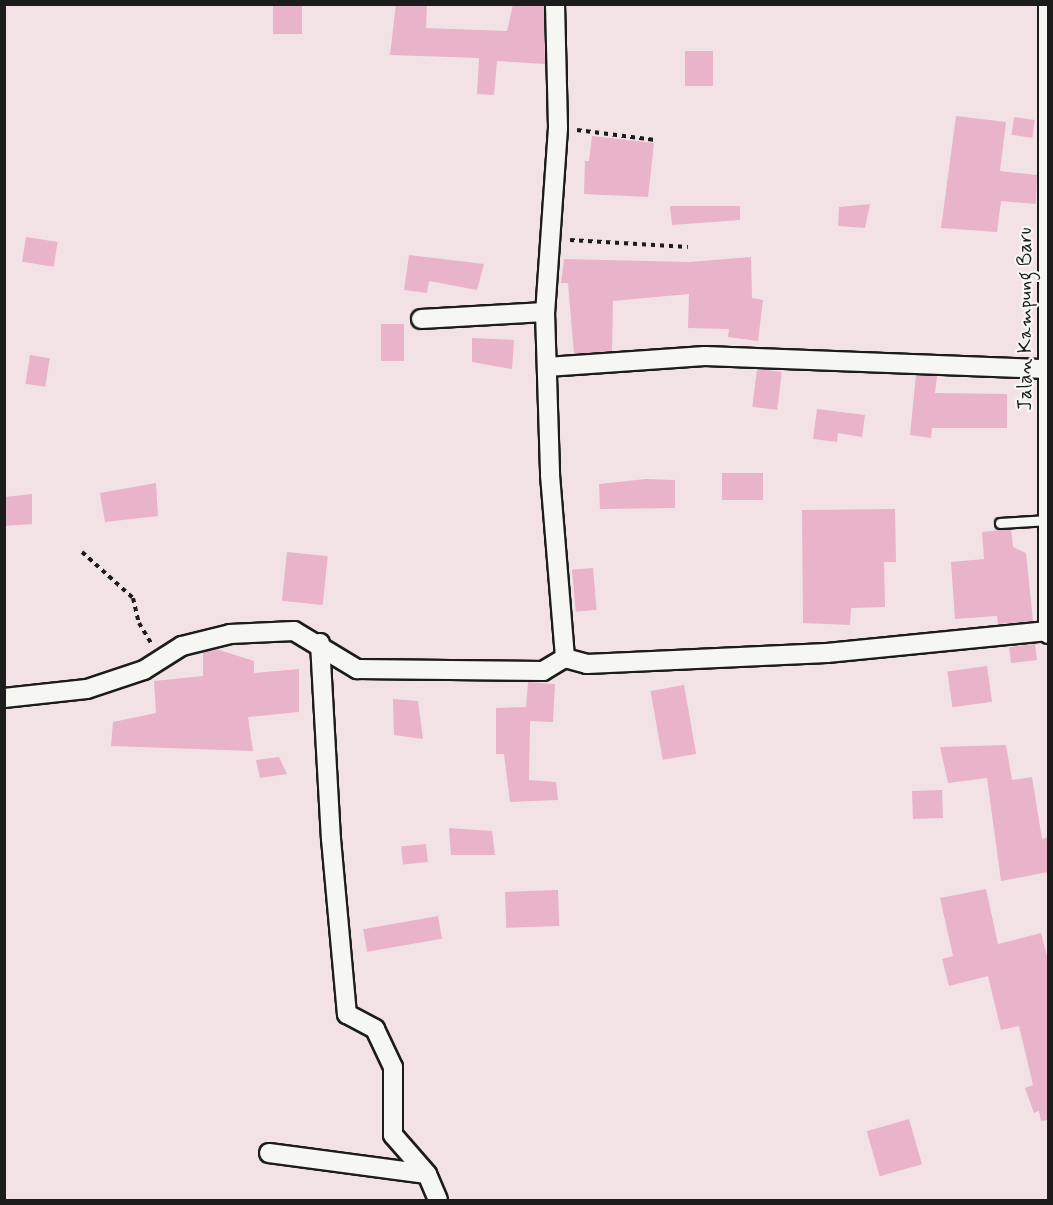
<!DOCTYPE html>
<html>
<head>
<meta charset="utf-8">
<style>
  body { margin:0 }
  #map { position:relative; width:1053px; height:1205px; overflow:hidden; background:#f2e2e6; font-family:Mynerve,sans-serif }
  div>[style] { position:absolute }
  .building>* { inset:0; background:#e9b3ca; transform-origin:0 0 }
  .path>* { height:4px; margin-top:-2px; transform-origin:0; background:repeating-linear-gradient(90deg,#1c1c1c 0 4.5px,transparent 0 9px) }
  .roads { filter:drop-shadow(2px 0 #1c1c1c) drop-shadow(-2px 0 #1c1c1c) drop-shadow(0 2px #1c1c1c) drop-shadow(0 -2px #1c1c1c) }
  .lane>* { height:9px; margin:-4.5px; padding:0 4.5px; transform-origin:4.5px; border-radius:4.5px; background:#f6f6f2 }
  .street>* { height:18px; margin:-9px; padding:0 9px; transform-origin:9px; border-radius:9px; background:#f6f6f2 }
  span { translate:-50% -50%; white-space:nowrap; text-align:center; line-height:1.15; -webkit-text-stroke:4.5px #f6f6f2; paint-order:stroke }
  .street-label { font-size:20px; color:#1c1c1c }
  .frame { position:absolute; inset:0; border:6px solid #1c1c1c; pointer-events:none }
</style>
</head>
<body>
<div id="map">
  <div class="building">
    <div style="left:273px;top:4px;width:29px;height:30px"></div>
    <div style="clip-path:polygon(396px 4px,427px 4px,426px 28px,507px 31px,513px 4px,544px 4px,545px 64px,497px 61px,494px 95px,477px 94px,479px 58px,390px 55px)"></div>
    <div style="left:685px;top:51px;width:28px;height:35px"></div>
    <div style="clip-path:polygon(956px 116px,1006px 122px,1000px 171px,1037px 175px,1036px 204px,1001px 201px,997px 232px,941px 228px)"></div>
    <div style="left:1014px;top:117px;width:21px;height:18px;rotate:8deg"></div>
    <div style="clip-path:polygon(592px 136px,654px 143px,648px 197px,584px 194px,585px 161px,589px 161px)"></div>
    <div style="clip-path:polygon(870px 204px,865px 228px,838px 226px,839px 207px)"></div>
    <div style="clip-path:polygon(670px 206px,740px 206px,740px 220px,672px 225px)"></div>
    <div style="left:26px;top:237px;width:32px;height:25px;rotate:9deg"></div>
    <div style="clip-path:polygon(409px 255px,484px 264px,477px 290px,429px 281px,427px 293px,404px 290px)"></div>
    <div style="clip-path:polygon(751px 257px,752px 298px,763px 300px,758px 341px,728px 337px,729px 329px,688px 328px,689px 294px,613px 301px,612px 351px,574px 354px,568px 283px,561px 283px,564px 259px,689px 262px)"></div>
    <div style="left:381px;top:324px;width:23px;height:37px"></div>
    <div style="clip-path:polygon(472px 338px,514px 340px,512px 369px,472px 362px)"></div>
    <div style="left:30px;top:355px;width:20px;height:29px;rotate:9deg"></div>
    <div style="left:757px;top:369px;width:25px;height:38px;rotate:7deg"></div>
    <div style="clip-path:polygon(916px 375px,937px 376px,935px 393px,1007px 394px,1007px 428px,932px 428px,931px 438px,910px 435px)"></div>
    <div style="clip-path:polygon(817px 409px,865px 415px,862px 437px,838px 433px,837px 442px,813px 439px)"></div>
    <div style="left:722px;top:473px;width:41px;height:27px"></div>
    <div style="clip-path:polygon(646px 479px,675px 480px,675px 508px,600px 509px,599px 484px)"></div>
    <div style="clip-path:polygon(156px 483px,158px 516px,105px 522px,100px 493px)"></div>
    <div style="clip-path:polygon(32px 494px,32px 524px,4px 526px,4px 497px)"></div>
    <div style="clip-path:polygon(895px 509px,896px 562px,884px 562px,885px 607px,851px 608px,850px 625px,803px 623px,802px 510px)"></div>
    <div style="clip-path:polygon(1011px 529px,1013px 547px,1026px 553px,1033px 621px,998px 624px,997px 616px,955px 619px,951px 562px,984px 559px,982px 532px)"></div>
    <div style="left:287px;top:552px;width:41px;height:49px;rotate:6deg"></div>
    <div style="left:593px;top:568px;width:42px;height:21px;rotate:85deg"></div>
    <div style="left:1035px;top:644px;width:16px;height:26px;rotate:83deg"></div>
    <div style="clip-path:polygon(216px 649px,254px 661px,254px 673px,299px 669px,299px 712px,248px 717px,253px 751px,111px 746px,113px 722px,156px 713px,154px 681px,203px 676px,203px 652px)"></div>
    <div style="left:987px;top:666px;width:36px;height:40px;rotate:82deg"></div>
    <div style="clip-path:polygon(528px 682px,555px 684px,553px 722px,530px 721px,529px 780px,556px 782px,558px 800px,510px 802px,504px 754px,496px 754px,496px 708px,526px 707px)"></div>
    <div style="left:684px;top:685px;width:70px;height:34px;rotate:80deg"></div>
    <div style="clip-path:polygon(393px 699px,418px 701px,423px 739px,394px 735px)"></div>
    <div style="clip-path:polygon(1006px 745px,1012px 780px,1032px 777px,1042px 839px,1048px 837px,1048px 872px,1001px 881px,987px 778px,948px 783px,940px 747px)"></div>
    <div style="clip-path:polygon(279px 757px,287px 774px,260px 778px,256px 760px)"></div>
    <div style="left:942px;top:790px;width:28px;height:30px;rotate:88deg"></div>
    <div style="clip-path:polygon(449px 828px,492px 831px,495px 855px,451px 855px)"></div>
    <div style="left:426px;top:844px;width:18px;height:25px;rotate:84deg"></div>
    <div style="clip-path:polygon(986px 889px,998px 944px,1041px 933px,1048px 960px,1048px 1120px,1041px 1121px,1039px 1111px,1034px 1113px,1025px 1088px,1033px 1085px,1019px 1026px,1001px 1030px,988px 976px,949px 986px,942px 959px,953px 956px,940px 898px)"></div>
    <div style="left:558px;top:890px;width:36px;height:53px;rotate:88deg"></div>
    <div style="left:438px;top:916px;width:23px;height:76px;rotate:80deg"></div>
    <div style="left:909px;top:1119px;width:47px;height:44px;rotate:74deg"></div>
  </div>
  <div class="path">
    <div style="left:577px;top:130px;width:79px;rotate:7.3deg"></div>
    <div style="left:570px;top:240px;width:118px;rotate:3.4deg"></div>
    <div style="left:82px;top:552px;width:69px;rotate:42deg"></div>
    <div style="left:133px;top:598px;width:26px;rotate:77deg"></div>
    <div style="left:139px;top:623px;width:23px;rotate:59deg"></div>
  </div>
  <div class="roads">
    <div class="lane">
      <div style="left:1000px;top:523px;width:48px;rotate:-3.6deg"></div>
    </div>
    <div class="street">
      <div style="left:555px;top:4px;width:124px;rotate:88.6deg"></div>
      <div style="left:558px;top:128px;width:184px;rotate:94deg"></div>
      <div style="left:545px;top:312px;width:163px;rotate:88.2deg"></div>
      <div style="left:550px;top:475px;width:184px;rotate:85.3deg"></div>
      <div style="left:565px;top:658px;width:23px;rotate:15deg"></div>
      <div style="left:587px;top:664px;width:240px;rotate:-2.6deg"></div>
      <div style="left:827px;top:653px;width:222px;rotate:-5.7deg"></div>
      <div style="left:1048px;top:4px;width:630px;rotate:90deg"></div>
      <div style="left:421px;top:319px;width:124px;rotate:-3.2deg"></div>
      <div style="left:547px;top:367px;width:158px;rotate:-4deg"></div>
      <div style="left:705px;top:356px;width:342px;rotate:2.2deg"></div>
      <div style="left:320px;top:643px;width:196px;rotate:86.8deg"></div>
      <div style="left:331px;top:839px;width:176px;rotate:84.8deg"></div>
      <div style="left:347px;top:1014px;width:32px;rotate:28deg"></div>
      <div style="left:375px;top:1029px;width:42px;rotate:64.7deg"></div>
      <div style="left:393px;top:1067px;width:68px;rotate:90deg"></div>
      <div style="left:393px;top:1135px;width:52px;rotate:48.9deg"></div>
      <div style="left:427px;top:1174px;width:28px;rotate:67deg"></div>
      <div style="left:4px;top:698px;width:83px;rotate:-6.2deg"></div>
      <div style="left:87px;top:689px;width:60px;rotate:-18.4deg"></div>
      <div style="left:144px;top:670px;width:45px;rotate:-32.3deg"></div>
      <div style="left:182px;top:646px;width:49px;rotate:-14deg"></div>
      <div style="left:230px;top:634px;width:64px;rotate:-2.7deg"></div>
      <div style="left:294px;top:631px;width:74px;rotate:31.1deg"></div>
      <div style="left:357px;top:669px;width:186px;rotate:0.6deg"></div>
      <div style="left:543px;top:671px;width:26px;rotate:-31deg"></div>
      <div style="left:269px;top:1153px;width:159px;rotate:7.6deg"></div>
    </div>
  </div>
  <div class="street-label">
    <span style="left:1025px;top:319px;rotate:-90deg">Jalan Kampung Baru</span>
  </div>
  <div class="frame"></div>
</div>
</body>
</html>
